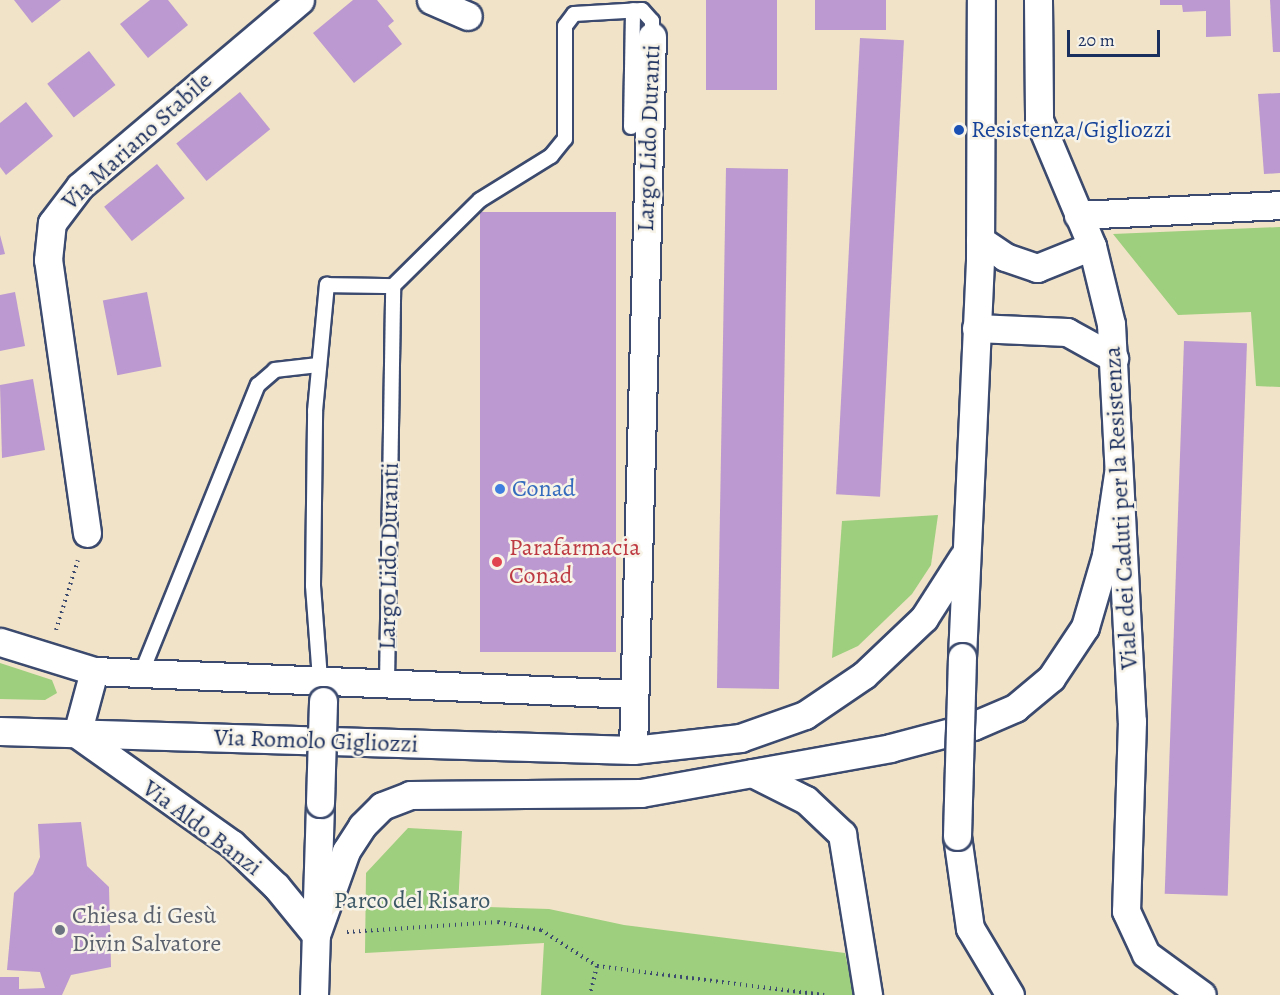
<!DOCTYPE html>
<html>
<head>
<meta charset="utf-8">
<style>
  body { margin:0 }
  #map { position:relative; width:1280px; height:995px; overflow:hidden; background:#f1e3c7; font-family:Alegreya,serif }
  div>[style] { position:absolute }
  .green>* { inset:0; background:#9dcf7e }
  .building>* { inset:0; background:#bc99d0; transform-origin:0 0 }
  .path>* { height:4px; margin-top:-2px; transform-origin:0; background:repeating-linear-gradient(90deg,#3b4a6e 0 1.5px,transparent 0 6px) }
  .roads { filter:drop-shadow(2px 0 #3b4a6e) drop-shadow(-2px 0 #3b4a6e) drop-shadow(0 2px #3b4a6e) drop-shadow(0 -2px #3b4a6e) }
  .lane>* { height:14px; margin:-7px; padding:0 7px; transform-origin:7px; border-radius:7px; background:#fff }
  .street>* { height:27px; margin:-13.5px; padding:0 13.5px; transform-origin:13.5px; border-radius:13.5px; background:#fff }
  .bridges { filter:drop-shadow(2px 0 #3b4a6e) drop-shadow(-2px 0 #3b4a6e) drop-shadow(0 2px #3b4a6e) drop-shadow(0 -2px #3b4a6e) }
  .street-bridge>* { height:27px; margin:-13.5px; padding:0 13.5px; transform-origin:13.5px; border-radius:13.5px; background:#fff }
  .dots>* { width:16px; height:16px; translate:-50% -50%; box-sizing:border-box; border:3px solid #f7f3e8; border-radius:50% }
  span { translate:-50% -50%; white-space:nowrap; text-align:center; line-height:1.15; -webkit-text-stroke:5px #f7f3e8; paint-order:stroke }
  .transit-label { font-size:24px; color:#164399 }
  .left { translate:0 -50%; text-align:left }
  .street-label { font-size:24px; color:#1b2f5e }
  .shop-label { font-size:24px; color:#366cbe }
  .health-label { font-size:24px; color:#be3a42 }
  .park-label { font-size:24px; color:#3c5766 }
  .worship-label { font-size:24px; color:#5b616d }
  .scale { position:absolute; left:1067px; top:30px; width:93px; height:27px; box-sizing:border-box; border:3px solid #1b2f5e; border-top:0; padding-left:8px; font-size:18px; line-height:21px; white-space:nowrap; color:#1b2f5e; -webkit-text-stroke:4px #f7f3e8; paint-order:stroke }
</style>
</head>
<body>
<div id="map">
  <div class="green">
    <div style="clip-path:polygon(1280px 227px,1280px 387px,1256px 386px,1251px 312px,1178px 315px,1113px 234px)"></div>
    <div style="clip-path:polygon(938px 515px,931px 565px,912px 594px,858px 646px,832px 658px,842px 521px)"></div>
    <div style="clip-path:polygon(0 663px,52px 680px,57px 693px,45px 700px,0 699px)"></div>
    <div style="clip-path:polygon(408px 828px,462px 831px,458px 906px,549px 909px,624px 925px,845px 953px,854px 995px,541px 995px,544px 943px,365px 953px,366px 873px)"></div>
  </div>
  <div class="building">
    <div style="clip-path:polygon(14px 0,61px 0,32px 23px)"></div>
    <div style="clip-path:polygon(150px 0,168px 0,188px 25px,148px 58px,120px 24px)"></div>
    <div style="clip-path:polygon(353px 0,377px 0,394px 21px,388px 26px,402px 44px,354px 83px,313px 33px)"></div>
    <div style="left:706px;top:0;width:71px;height:90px"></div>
    <div style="left:815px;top:0;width:71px;height:30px"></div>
    <div style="clip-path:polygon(1160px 0,1230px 0,1231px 36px,1206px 37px,1206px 11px,1183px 12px,1182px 5px,1160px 5px)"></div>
    <div style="clip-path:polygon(1270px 0,1280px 0,1280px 52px,1273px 52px)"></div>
    <div style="left:860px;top:38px;width:44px;height:457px;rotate:3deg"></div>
    <div style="left:89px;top:51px;width:43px;height:53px;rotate:52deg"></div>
    <div style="left:240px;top:92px;width:48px;height:82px;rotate:51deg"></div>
    <div style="clip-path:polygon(1280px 93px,1280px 173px,1264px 174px,1258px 94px)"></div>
    <div style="clip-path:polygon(26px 102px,53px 136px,6px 175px,0 167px,0 123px)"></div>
    <div style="left:157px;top:164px;width:44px;height:68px;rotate:51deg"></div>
    <div style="left:726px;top:168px;width:62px;height:520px;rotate:1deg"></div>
    <div style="left:480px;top:212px;width:136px;height:440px"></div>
    <div style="clip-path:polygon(0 235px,5px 254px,0 255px)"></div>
    <div style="clip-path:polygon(15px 292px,25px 346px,0 351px,0 295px)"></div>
    <div style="left:147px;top:292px;width:76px;height:45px;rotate:79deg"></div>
    <div style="left:1184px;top:341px;width:63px;height:553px;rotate:2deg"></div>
    <div style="clip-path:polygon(33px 379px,45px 450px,2px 458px,0 385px)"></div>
    <div style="clip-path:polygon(81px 822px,87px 866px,109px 887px,111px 967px,71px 975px,62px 995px,0 995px,0 977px,19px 977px,19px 989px,45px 988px,40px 972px,7px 970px,14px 893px,33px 874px,40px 857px,38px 824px)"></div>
  </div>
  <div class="path">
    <div style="left:56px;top:630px;width:73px;rotate:-72.6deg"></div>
    <div style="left:347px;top:932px;width:151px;rotate:-3.8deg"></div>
    <div style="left:498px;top:922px;width:44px;rotate:10.5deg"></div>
    <div style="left:541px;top:930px;width:67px;rotate:32.7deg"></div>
    <div style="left:597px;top:966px;width:30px;rotate:104deg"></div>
    <div style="left:597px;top:966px;width:229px;rotate:7.3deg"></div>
  </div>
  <div class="roads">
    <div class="lane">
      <div style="left:631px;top:127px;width:117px;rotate:-89deg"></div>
      <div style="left:141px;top:674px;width:312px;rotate:-68deg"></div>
      <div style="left:258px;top:385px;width:23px;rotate:-41deg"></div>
      <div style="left:275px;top:370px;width:43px;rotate:-6.6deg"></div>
      <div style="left:320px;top:679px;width:94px;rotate:-94.3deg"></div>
      <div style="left:313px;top:585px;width:174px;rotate:-89.3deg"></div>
      <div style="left:315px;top:411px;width:127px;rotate:-84.6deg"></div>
      <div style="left:327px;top:285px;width:66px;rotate:0.9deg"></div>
      <div style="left:387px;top:683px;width:397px;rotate:-89.1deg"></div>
      <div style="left:393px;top:286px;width:122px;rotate:-44.7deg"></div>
      <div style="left:480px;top:200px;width:84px;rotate:-31.8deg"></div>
      <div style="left:551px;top:156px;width:22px;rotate:-51deg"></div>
      <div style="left:565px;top:139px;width:113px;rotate:-90deg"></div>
      <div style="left:565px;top:26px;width:15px;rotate:-53deg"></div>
      <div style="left:574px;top:14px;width:68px;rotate:-3.4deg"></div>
      <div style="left:642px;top:10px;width:15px;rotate:48deg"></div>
      <div style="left:652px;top:21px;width:15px;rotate:90deg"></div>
    </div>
    <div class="street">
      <div style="left:431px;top:0;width:40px;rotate:23.4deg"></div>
      <div style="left:1038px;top:0;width:120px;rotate:89.5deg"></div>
      <div style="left:1039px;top:120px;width:137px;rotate:67.2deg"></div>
      <div style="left:1092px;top:246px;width:80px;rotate:76.3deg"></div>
      <div style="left:1111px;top:324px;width:398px;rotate:87deg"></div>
      <div style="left:1132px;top:721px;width:190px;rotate:91.8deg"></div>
      <div style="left:1126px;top:911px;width:47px;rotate:65.1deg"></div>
      <div style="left:1146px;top:954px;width:69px;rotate:36.2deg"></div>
      <div style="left:1078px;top:215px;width:202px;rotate:-2.8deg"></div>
      <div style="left:980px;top:240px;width:30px;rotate:34deg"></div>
      <div style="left:1005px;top:257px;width:34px;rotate:19deg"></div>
      <div style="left:1037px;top:268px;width:59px;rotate:-21.8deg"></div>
      <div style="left:976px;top:328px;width:91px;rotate:2.5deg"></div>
      <div style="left:1067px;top:332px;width:54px;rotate:29deg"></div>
      <div style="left:87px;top:533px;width:276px;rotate:-98.1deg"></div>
      <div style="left:48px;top:260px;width:37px;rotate:-84deg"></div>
      <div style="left:52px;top:223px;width:46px;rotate:-52.9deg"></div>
      <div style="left:80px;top:186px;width:288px;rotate:-40.2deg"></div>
      <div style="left:0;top:642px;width:98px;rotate:17.1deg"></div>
      <div style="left:962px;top:657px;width:398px;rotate:-87.4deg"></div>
      <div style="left:980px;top:259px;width:259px;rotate:-89.8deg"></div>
      <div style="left:0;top:731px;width:633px;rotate:1.72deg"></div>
      <div style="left:633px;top:750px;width:108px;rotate:-6.4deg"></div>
      <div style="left:740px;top:738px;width:69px;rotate:-19.5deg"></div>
      <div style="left:805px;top:715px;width:71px;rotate:-34.1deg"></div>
      <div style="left:864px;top:675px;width:83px;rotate:-43.5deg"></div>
      <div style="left:924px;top:618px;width:72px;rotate:-57.4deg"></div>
      <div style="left:77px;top:734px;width:65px;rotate:-74.9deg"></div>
      <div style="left:94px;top:671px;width:539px;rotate:2.44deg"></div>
      <div style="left:77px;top:734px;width:190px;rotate:35.4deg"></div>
      <div style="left:232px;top:844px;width:61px;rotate:43.7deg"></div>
      <div style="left:276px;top:886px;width:63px;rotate:50.8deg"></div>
      <div style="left:633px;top:750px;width:714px;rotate:-88.48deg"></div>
      <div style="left:752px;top:773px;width:60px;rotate:26.6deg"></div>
      <div style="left:806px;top:800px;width:50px;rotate:43.4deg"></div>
      <div style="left:842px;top:834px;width:163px;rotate:80.8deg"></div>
      <div style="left:957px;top:836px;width:93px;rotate:82deg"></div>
      <div style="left:970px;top:928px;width:78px;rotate:59.2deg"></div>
      <div style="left:316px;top:935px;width:89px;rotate:-70.3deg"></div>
      <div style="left:346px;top:851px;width:30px;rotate:-57deg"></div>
      <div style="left:362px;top:826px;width:28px;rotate:-45deg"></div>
      <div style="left:382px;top:806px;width:30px;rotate:-21deg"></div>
      <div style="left:410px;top:795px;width:231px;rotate:-0.5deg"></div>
      <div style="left:641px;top:793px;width:253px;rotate:-10.2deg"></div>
      <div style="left:890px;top:748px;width:86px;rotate:-14.8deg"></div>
      <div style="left:973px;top:726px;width:46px;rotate:-23.2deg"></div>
      <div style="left:1015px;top:708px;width:47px;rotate:-39.8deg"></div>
      <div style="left:1051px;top:678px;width:61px;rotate:-56.3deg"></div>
      <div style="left:1085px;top:627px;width:75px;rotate:-73.7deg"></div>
      <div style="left:1106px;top:555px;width:82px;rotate:-81.6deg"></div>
      <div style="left:314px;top:995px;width:192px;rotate:-88.2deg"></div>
    </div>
  </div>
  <div class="bridges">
    <div class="street-bridge">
      <div style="left:320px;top:803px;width:102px;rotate:-88.3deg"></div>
      <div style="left:957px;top:836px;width:179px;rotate:-88.4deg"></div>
    </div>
  </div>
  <div class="dots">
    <div style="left:959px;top:130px;background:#1a4fb4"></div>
    <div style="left:500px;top:489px;background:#3f7fe0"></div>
    <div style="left:497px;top:562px;background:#e0444e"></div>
    <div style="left:60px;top:930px;background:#6b7280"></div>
  </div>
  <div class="transit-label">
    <span class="left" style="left:971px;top:130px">Resistenza/Gigliozzi</span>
  </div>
  <div class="street-label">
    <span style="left:649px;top:138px;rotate:-88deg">Largo Lido Duranti</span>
    <span style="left:137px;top:141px;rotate:-42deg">Via Mariano Stabile</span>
    <span style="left:1121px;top:508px;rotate:-93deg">Viale dei Caduti per la Resistenza</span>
    <span style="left:389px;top:556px;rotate:-89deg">Largo Lido Duranti</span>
    <span style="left:316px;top:741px;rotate:2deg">Via Romolo Gigliozzi</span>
    <span style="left:202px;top:828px;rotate:37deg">Via Aldo Banzi</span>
  </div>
  <div class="shop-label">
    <span class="left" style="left:512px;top:489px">Conad</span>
  </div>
  <div class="health-label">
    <span class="left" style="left:509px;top:562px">Parafarmacia<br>Conad</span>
  </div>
  <div class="park-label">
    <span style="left:412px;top:901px">Parco del Risaro</span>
  </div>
  <div class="worship-label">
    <span class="left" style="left:72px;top:930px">Chiesa di Gesù<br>Divin Salvatore</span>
  </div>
  <div class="scale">20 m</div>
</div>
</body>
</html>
